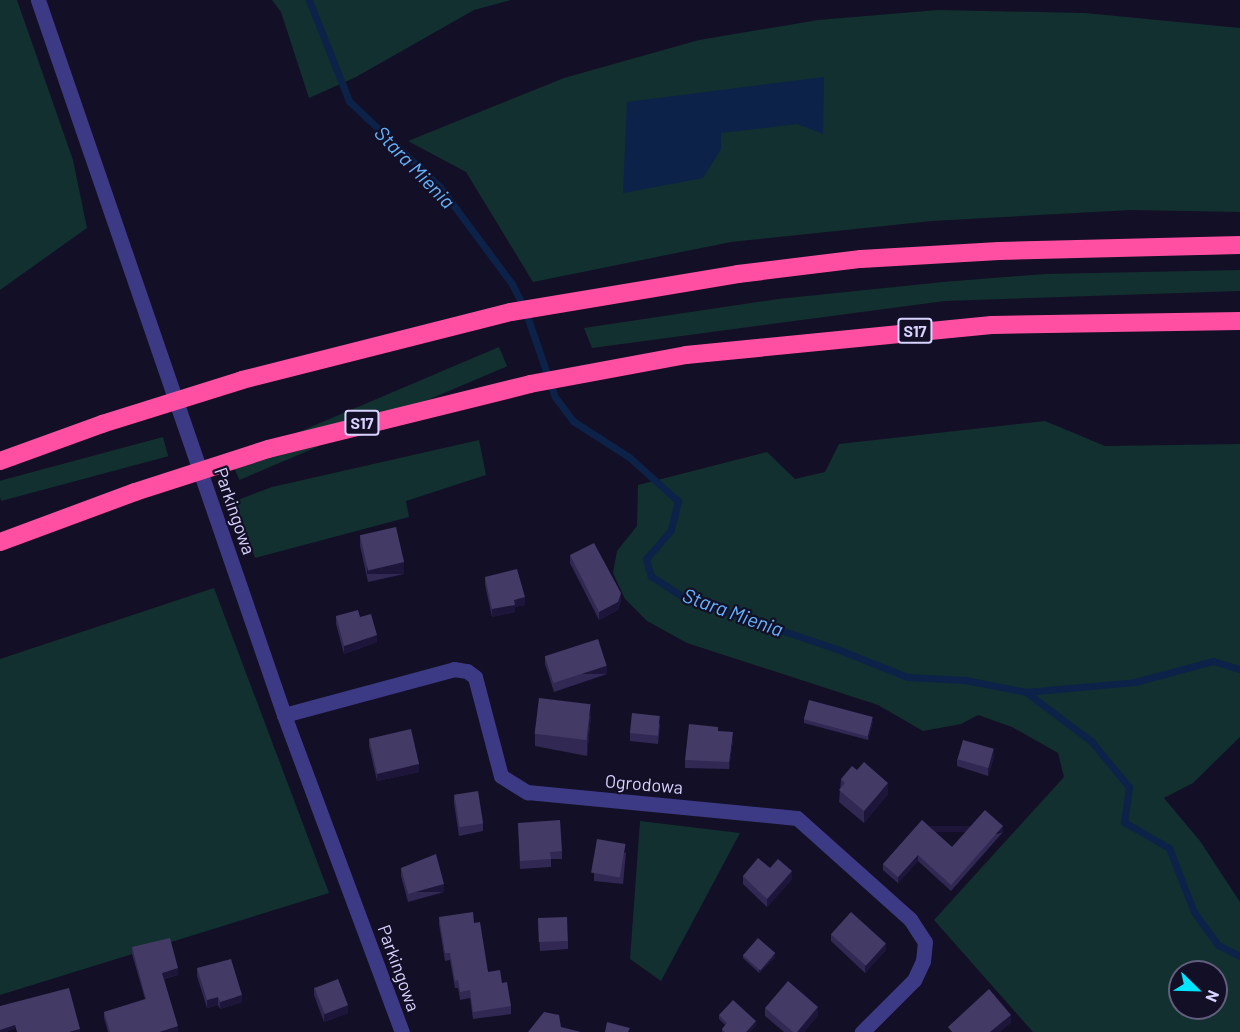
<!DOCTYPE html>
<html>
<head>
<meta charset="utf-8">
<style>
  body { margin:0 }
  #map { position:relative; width:1240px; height:1032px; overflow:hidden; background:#130f26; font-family:Barlow,sans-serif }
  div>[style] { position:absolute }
  .green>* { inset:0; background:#12302f; transform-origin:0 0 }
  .water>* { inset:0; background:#0c2248 }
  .stream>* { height:7px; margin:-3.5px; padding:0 3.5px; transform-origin:3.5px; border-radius:3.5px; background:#0c2248 }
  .minor>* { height:15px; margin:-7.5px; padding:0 7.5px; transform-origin:7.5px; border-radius:7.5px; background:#3d3a85 }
  .highway>* { height:18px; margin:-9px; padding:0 9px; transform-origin:9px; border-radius:9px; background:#ff4fa3 }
  .highway-bridge>* { height:18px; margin:-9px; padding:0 9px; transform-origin:9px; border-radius:9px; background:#ff4fa3 }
  .wall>* { inset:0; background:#312854 }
  .shaded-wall>* { inset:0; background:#1d163a; transform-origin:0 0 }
  .building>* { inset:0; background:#433a66; transform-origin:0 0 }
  span { translate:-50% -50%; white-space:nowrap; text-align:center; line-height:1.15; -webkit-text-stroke:4.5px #130f26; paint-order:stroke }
  .shield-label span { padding:2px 4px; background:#130f26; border:2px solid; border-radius:4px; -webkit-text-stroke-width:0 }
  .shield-label { font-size:16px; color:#d9d4ff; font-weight:700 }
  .street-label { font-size:18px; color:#d9d4ff }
  .water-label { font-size:20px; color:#62b6ff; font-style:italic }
  .north { position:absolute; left:1168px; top:960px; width:60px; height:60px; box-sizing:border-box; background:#130f26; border:2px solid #625e7d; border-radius:50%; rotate:113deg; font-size:16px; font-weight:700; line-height:24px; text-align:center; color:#d9d4ff }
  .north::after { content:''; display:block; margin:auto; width:21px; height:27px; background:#00e5ff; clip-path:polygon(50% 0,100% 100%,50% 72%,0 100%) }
</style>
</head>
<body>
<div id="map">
  <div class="green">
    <div style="clip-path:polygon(0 0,17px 0,73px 160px,87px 228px,0 290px)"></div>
    <div style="clip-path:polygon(272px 0,511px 0,474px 10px,356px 77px,309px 98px,281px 12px)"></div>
    <div style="clip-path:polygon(938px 10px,1085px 13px,1240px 28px,1240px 212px,1131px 210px,932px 221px,731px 242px,533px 282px,466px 172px,408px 141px,564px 78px,699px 40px,818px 20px)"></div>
    <div style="clip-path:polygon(1240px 270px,1240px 291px,945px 301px,592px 348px,584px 328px,778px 299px,943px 282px,1045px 274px)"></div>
    <div style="left:499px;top:347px;width:21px;height:291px;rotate:67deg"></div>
    <div style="clip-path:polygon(evenodd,1045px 421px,1105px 446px,1240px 444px,1240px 737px,1193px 783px,1164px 798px,1200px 841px,1240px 902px,1240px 1032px,1033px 1032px,934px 920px,1064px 777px,1058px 753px,1012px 727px,978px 715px,961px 724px,923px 731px,878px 705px,687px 643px,647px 621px,625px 599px,613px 573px,617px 551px,637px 526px,638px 485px,767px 452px,795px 479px,825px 472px,839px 444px,1045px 421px,1180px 972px,1216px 972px,1216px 1008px,1180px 1008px,1180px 972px)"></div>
    <div style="left:163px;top:437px;width:20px;height:173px;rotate:75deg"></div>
    <div style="clip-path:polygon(479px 440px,486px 475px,406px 501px,409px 517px,255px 558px,235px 501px,272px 487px)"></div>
    <div style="clip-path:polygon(214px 588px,329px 893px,0 995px,0 659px)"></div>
    <div style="clip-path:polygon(640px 821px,740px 833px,661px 981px,630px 959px)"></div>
  </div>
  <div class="water">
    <div style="clip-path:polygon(824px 77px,823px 134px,797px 124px,721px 133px,721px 149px,703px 178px,623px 193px,627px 102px)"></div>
  </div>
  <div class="stream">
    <div style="left:309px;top:0;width:109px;rotate:68.4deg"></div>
    <div style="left:349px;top:101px;width:125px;rotate:43.4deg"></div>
    <div style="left:440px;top:187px;width:121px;rotate:53.4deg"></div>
    <div style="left:512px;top:284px;width:29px;rotate:63deg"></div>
    <div style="left:525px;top:310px;width:92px;rotate:71deg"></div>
    <div style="left:555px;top:397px;width:30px;rotate:53deg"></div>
    <div style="left:573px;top:421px;width:67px;rotate:32.7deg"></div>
    <div style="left:629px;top:457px;width:66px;rotate:41.9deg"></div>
    <div style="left:678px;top:501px;width:30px;rotate:104deg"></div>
    <div style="left:671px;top:530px;width:38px;rotate:131deg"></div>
    <div style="left:646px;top:559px;width:18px;rotate:74deg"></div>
    <div style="left:651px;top:576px;width:38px;rotate:33deg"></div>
    <div style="left:683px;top:597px;width:163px;rotate:18.7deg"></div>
    <div style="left:837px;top:649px;width:75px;rotate:21.8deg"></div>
    <div style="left:907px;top:677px;width:58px;rotate:3deg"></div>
    <div style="left:965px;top:680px;width:62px;rotate:11.1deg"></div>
    <div style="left:1026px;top:692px;width:83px;rotate:37.1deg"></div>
    <div style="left:1092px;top:742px;width:58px;rotate:50.6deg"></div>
    <div style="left:1129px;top:787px;width:35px;rotate:98deg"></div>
    <div style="left:1124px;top:822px;width:52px;rotate:30deg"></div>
    <div style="left:1169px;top:848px;width:69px;rotate:68.7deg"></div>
    <div style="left:1194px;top:912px;width:41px;rotate:54deg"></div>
    <div style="left:1218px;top:945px;width:25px;rotate:27deg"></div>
    <div style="left:1026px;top:692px;width:109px;rotate:-5.2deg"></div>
    <div style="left:1135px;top:682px;width:81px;rotate:-15.1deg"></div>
    <div style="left:1213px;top:661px;width:28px;rotate:17deg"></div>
  </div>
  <div class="minor">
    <div style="left:38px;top:0;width:756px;rotate:71.01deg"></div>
    <div style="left:284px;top:715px;width:338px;rotate:69.6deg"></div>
    <div style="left:284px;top:715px;width:176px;rotate:-15.1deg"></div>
    <div style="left:454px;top:669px;width:13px;rotate:9deg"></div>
    <div style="left:467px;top:671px;width:10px;rotate:37deg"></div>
    <div style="left:475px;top:677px;width:102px;rotate:75.3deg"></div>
    <div style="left:501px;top:776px;width:31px;rotate:32deg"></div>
    <div style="left:527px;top:792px;width:271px;rotate:5.5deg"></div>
    <div style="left:797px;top:818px;width:152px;rotate:41.8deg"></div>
    <div style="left:910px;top:919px;width:27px;rotate:57deg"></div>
    <div style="left:925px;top:942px;width:19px;rotate:96deg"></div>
    <div style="left:923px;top:961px;width:21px;rotate:115deg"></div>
    <div style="left:914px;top:980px;width:74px;rotate:135deg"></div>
  </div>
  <div class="highway">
    <div style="left:242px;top:380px;width:277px;rotate:-14.2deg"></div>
    <div style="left:511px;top:312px;width:230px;rotate:-9.5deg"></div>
    <div style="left:738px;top:274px;width:124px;rotate:-7deg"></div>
    <div style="left:861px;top:259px;width:138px;rotate:-3.3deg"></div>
    <div style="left:999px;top:251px;width:241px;rotate:-1.4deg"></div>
    <div style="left:268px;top:449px;width:270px;rotate:-13.9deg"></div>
    <div style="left:530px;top:384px;width:159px;rotate:-10.5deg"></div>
    <div style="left:686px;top:355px;width:307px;rotate:-5.6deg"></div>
    <div style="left:992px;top:325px;width:248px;rotate:-0.9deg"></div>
    <div style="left:0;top:461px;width:109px;rotate:-19.9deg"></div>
    <div style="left:0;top:542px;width:144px;rotate:-20.3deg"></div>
  </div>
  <div class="highway-bridge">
    <div style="left:102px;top:424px;width:147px;rotate:-17.4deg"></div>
    <div style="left:135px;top:492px;width:140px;rotate:-17.9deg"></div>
  </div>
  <div class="wall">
    <div style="clip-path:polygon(360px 535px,404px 574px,368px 582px,360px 546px)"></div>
    <div style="clip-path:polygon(570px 555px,621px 601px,618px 610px,599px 620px,570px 563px)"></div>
    <div style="clip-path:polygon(485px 577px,525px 605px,515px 607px,515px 612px,492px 617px,485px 585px)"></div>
    <div style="clip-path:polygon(336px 616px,360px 617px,377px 642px,344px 654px,336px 624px)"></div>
    <div style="clip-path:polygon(545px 656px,607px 674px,554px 692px,545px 664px)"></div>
    <div style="clip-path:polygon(591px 715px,587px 756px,535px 746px,535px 734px)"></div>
    <div style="clip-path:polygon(804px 719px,873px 721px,868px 740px,804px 723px)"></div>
    <div style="clip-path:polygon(660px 724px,658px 744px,630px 741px,630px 733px)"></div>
    <div style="clip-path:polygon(718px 731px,733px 740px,729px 769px,685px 768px,685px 760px)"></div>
    <div style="clip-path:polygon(369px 739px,419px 772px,377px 781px,369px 746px)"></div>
    <div style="clip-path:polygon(994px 757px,988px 776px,957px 766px,957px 759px)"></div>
    <div style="clip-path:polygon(857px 770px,888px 794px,864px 823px,839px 802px,841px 779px)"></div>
    <div style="clip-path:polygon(454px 795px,483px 824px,483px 831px,459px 836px,454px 803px)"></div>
    <div style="clip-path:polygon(922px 820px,952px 847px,1003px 832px,951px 891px,918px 861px,898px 883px,883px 870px,883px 864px)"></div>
    <div style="clip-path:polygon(518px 823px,562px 851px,562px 859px,551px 859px,551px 867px,520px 869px)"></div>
    <div style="clip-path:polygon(626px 852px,623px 884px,594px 881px,594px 873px)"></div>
    <div style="clip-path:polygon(401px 868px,444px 892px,408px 902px,401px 876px)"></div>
    <div style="clip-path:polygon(770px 868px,792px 879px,767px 907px,743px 884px,743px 876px)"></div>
    <div style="clip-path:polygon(439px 917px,474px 923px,488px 972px,502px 983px,511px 1006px,511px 1014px,473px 1019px,470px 998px,460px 1000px,458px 988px,455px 988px,450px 960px,445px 961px,439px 924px)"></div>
    <div style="clip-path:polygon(538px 920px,568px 941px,568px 949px,540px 951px)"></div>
    <div style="clip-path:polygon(831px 934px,886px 950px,865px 973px,831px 941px)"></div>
    <div style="clip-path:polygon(132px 947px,178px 975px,164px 979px,178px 1032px,108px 1032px,104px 1018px,104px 1012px,145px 999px,132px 954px)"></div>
    <div style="clip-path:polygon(743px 955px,775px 957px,759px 973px,743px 958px)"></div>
    <div style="clip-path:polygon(197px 968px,242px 1002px,220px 1009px,218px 1005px,207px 1008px,197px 976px)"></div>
    <div style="clip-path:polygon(314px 987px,348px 1013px,324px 1022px,314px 995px)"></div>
    <div style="clip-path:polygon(765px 1008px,818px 1015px,804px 1032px,784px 1032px,765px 1016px)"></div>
    <div style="clip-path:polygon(719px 1015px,756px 1025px,749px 1032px,722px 1032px,722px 1029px,725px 1025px,719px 1019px)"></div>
  </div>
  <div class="shaded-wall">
    <div style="left:404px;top:562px;width:12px;height:37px;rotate:90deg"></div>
    <div style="clip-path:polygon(621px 593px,621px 601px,618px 610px,599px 620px,599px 612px)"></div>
    <div style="clip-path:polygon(525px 597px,525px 605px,515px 607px,515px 612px,492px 617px,492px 609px,514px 600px)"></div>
    <div style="clip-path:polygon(377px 635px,377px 642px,344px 654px,344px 646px)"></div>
    <div style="left:607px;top:666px;width:8px;height:56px;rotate:90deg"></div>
    <div style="clip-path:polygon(591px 704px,591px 715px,587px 756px,587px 745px)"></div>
    <div style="clip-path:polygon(873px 717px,873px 721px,868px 740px,868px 736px)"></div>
    <div style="clip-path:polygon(733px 732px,733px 740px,729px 769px,729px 762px)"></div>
    <div style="clip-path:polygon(994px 749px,994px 757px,988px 776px,988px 768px)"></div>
    <div style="clip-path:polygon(419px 764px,419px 772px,377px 781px,377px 774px)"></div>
    <div style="clip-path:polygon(888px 783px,888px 794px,864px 823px,864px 811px)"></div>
    <div style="left:1003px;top:826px;width:6px;height:79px;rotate:90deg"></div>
    <div style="clip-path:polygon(918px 855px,918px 861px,898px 883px,898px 877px)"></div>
    <div style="clip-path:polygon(792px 871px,792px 879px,767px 907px,767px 899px)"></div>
    <div style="left:444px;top:884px;width:8px;height:37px;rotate:90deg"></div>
    <div style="clip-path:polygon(886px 943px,886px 950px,865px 973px,865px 965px)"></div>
    <div style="clip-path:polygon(775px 953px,775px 957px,759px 973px,759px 970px)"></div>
    <div style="clip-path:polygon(178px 968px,178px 975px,162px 979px,162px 973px)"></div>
    <div style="clip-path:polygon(242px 995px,242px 1002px,220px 1009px,220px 1002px)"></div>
    <div style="clip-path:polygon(218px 997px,218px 1005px,207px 1008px,207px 1000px)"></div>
    <div style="clip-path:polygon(348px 1005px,348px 1013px,324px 1022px,324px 1014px)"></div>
    <div style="clip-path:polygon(818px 1007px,818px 1015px,804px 1032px,797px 1032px)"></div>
    <div style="clip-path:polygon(1011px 1015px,1011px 1023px,1000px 1032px,990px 1032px)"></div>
    <div style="clip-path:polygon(756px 1021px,756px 1025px,749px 1032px,746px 1032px)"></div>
    <div style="clip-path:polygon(15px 1025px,15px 1029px,7px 1032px,0 1032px,0 1030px)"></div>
    <div style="clip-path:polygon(178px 1026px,178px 1032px,159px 1032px)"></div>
    <div style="clip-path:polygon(80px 1029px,80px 1032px,69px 1032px)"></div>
  </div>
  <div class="building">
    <div style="left:396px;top:527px;width:36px;height:37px;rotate:77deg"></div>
    <div style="clip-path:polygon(594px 543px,621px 593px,618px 602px,599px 612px,570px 555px)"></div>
    <div style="clip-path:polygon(517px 569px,525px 597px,514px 600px,515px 605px,492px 609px,485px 577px)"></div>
    <div style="clip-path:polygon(358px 610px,360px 617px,371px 614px,377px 635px,344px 646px,336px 616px)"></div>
    <div style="left:598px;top:639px;width:28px;height:56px;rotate:72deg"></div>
    <div style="left:539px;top:698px;width:52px;height:36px;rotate:7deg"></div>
    <div style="left:809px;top:700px;width:66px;height:20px;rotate:15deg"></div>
    <div style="left:632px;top:713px;width:28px;height:20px;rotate:6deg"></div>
    <div style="clip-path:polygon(689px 724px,718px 727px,718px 731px,733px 732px,729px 762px,685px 760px)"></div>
    <div style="left:411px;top:729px;width:36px;height:43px;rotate:77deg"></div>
    <div style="left:963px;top:740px;width:32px;height:20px;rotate:16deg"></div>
    <div style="clip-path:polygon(864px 762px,888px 783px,864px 811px,839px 790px,845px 783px,841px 779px,852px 766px,857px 770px)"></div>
    <div style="left:478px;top:791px;width:33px;height:24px;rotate:81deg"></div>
    <div style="clip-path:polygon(985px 810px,1003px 826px,951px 885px,918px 855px,898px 877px,883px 864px,922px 820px,952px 847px)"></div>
    <div style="clip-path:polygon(560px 820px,562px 851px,550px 852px,551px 859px,520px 861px,518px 823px)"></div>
    <div style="left:597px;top:839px;width:29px;height:34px;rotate:10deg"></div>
    <div style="clip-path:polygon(436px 854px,444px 884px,408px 894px,401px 868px)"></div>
    <div style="clip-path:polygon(758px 858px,770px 868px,778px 859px,792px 871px,767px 899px,743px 876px)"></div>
    <div style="clip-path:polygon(473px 912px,474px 923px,480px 922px,488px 972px,500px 970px,502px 983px,507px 982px,511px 1006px,473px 1012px,470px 990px,460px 992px,458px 980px,455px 981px,450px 953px,445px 953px,439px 917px)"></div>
    <div style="left:851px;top:912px;width:47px;height:30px;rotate:42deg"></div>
    <div style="left:567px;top:917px;width:24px;height:29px;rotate:88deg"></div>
    <div style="clip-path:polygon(170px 938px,178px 968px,162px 973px,178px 1026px,159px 1032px,110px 1032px,104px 1012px,146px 999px,132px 947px)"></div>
    <div style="left:758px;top:938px;width:23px;height:23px;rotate:41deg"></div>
    <div style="clip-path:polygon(231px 959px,242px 995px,220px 1002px,218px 997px,207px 1000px,197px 968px)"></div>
    <div style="left:338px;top:979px;width:28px;height:25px;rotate:69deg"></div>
    <div style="clip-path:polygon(788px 981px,818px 1007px,797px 1032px,793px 1032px,765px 1008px)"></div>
    <div style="clip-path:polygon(69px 988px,80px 1029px,69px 1032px,17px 1032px,15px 1025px,0 1030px,0 1006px)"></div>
    <div style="clip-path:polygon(989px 989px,1011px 1015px,990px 1032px,952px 1032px,948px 1027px)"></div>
    <div style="clip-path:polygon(733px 1000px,756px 1021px,746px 1032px,725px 1032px,722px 1029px,727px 1023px,719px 1015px)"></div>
    <div style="clip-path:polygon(544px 1012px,559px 1015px,561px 1027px,581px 1032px,528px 1032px)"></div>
    <div style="clip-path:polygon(607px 1022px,630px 1028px,628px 1032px,605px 1032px)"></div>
  </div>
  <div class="shield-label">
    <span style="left:915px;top:331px">S17</span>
    <span style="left:362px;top:423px">S17</span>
  </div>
  <div class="street-label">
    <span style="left:235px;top:511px;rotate:71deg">Parkingowa</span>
    <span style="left:644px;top:784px;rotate:5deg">Ogrodowa</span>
    <span style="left:399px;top:968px;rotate:70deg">Parkingowa</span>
  </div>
  <div class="water-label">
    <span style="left:415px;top:167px;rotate:46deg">Stara Mienia</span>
    <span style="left:733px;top:612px;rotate:20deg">Stara Mienia</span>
  </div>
  <div class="north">N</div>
</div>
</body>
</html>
